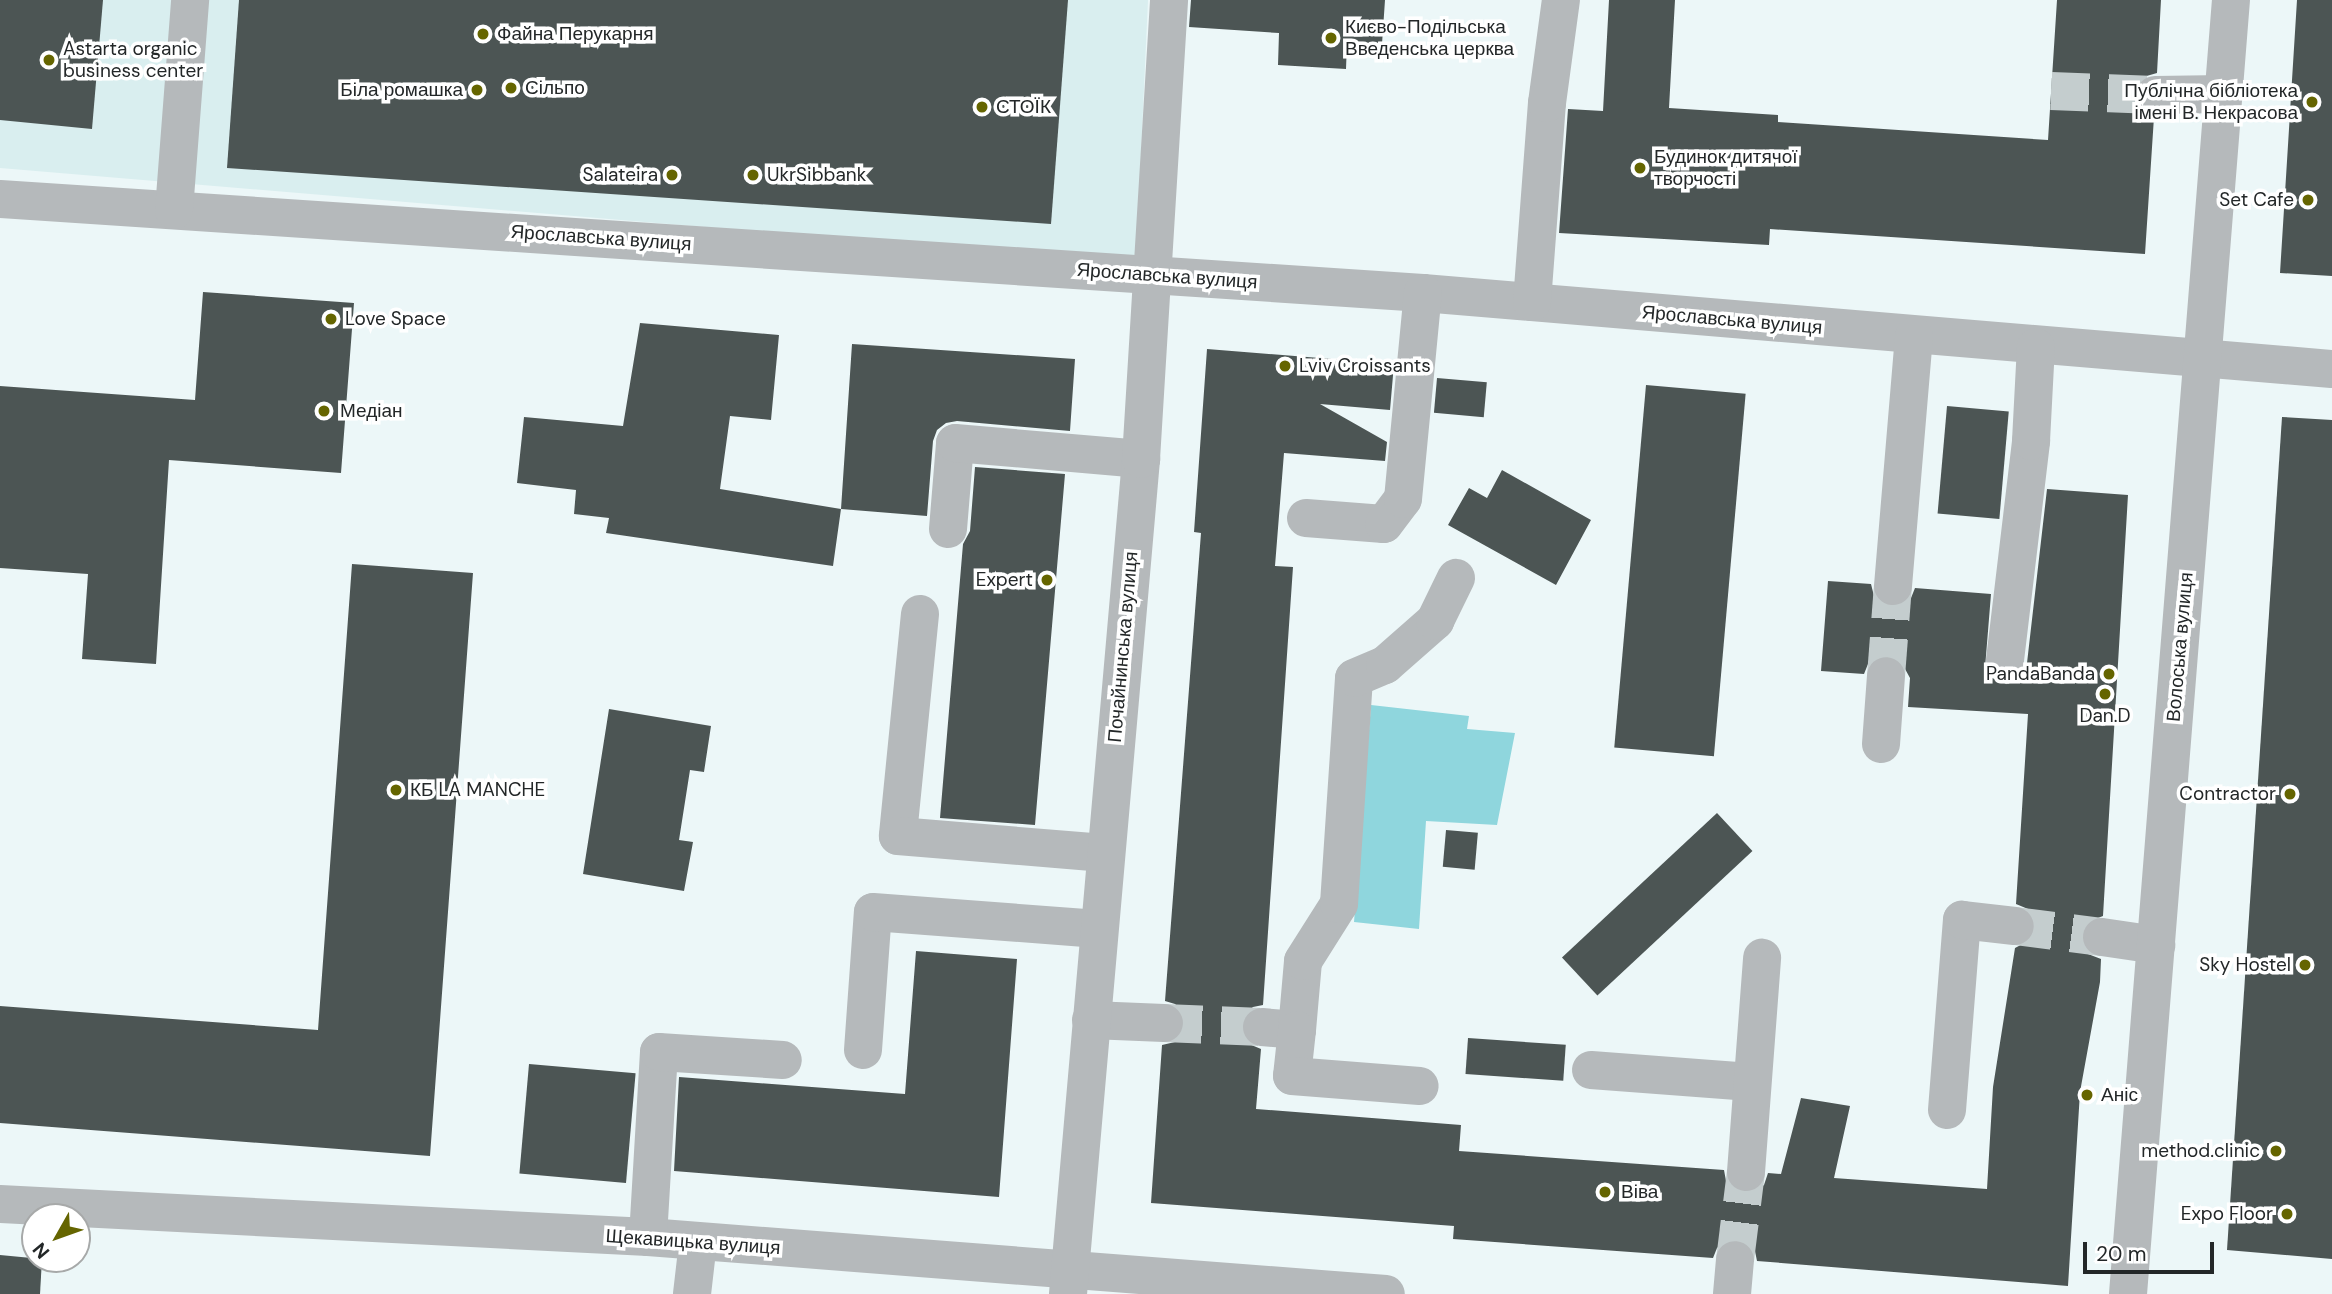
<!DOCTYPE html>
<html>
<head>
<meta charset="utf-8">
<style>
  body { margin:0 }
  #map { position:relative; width:2332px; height:1294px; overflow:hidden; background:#ecf7f8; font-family:"DM Sans",sans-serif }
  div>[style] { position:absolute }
  .built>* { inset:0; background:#d9eeef }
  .green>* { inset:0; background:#8fd6dd }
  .building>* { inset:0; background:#4c5554; transform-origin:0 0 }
  .minor-tunnel>* { height:38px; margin-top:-19px; transform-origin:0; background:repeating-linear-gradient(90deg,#c4cdce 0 38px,transparent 0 57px) }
  .minor>* { height:38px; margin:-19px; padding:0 19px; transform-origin:19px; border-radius:19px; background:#b5b9bb }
  .dots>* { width:19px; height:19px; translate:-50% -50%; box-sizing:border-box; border:4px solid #fff; border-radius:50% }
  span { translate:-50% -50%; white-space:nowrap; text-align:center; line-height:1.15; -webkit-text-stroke:7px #fff; paint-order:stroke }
  .poi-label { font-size:19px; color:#232728 }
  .left { translate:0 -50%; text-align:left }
  .right { translate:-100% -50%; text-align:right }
  .street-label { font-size:19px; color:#232728 }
  .north { position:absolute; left:21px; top:1203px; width:70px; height:70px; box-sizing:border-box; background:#fff; border:2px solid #a7a9a9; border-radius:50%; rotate:230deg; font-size:19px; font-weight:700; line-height:28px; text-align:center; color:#232728 }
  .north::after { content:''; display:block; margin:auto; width:24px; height:32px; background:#656500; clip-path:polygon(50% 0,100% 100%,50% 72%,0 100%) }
  .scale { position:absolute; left:2083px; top:1242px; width:131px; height:32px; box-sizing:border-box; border:4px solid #232728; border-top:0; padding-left:9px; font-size:21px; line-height:24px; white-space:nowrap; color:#232728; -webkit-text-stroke:5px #fff; paint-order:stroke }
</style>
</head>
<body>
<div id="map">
  <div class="built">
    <div style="clip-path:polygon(0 0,1148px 0,1136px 263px,0 168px)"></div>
  </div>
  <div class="green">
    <div style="clip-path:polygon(1371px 705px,1469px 716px,1467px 729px,1515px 733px,1497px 825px,1426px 821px,1419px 929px,1354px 922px)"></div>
  </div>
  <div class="building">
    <div style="clip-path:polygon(0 0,103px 0,92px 129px,0 120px)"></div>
    <div style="clip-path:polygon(239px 0,1068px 0,1051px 224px,227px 168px)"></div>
    <div style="clip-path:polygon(1191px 0,1385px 0,1382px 44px,1347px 42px,1346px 69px,1278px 65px,1279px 33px,1189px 27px)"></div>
    <div style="clip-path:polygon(1609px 0,1675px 0,1669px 108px,1778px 115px,1778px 122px,2048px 140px,2057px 0,2161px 0,2157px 73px,2143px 77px,2136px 85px,2133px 95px,2137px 107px,2144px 114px,2154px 117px,2145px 254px,1770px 229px,1769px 245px,1559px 233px,1568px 109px,1603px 111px)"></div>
    <div style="clip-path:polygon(2297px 0,2332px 0,2332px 276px,2280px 273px)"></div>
    <div style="clip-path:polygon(203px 292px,354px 303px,341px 473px,169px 460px,156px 664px,82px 659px,88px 574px,0 568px,0 386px,195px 400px)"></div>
    <div style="clip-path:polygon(640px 323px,779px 335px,771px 420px,730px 416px,720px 489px,841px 509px,833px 566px,606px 533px,609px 518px,574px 514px,576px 490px,517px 483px,524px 417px,623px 426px)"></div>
    <div style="clip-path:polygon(852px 344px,1075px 359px,1070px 431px,957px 421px,946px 423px,937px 430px,933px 441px,927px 516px,841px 509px)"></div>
    <div style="clip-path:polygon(1207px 349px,1394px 364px,1390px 410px,1320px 404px,1387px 442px,1385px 461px,1284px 453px,1275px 566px,1293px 567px,1263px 1005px,1253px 1007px,1245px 1014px,1240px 1026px,1242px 1036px,1249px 1044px,1261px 1049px,1256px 1109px,1461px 1125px,1459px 1151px,1724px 1170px,1726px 1181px,1733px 1190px,1745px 1194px,1755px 1192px,1764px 1185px,1768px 1173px,1781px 1174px,1801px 1098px,1850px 1106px,1834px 1178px,1987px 1189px,1993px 1087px,2015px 948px,2032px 939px,2037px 928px,2035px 917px,2028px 909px,2016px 904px,2028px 714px,1908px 707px,1910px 678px,1899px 658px,1888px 654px,1876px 657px,1868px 664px,1864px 674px,1821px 671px,1828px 581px,1871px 584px,1874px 596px,1880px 604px,1891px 608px,1903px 605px,1911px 598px,1915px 588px,1991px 594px,1985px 668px,1992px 678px,2002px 682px,2013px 680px,2022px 674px,2027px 663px,2047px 489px,2128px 495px,2103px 916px,2085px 923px,2080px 934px,2081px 944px,2088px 954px,2101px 959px,2100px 982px,2080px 1092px,2068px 1286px,1757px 1261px,1755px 1251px,1748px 1243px,1738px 1238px,1725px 1241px,1717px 1248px,1713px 1258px,1453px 1239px,1454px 1226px,1151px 1203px,1162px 1045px,1175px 1042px,1183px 1034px,1186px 1025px,1183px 1012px,1175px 1004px,1165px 1001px,1201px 533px,1194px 532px)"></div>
    <div style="left:1437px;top:378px;width:50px;height:35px;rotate:5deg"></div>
    <div style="left:1646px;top:385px;width:100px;height:364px;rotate:5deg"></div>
    <div style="left:1947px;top:406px;width:62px;height:108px;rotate:5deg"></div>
    <div style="clip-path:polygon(2282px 417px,2332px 420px,2332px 1259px,2227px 1250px)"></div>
    <div style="clip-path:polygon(975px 467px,1065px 474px,1035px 825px,940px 818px,963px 544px,970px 531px)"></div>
    <div style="clip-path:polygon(1502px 470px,1591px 520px,1556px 585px,1448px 525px,1469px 488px,1487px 498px)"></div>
    <div style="clip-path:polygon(352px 564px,473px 573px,430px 1156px,0 1123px,0 1006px,318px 1030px)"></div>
    <div style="clip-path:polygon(609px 709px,711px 726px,704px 772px,690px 770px,679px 840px,693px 842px,684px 891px,583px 874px)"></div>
    <div style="left:1717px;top:813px;width:52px;height:212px;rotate:47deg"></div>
    <div style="left:1446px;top:830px;width:32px;height:37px;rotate:5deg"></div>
    <div style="clip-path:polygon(916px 951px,1017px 959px,999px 1197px,674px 1171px,679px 1077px,905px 1094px)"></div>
    <div style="left:1468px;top:1038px;width:98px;height:36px;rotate:4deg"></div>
    <div style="left:529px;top:1064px;width:107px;height:110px;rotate:5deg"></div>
    <div style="clip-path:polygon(0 1255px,42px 1259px,40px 1294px,0 1294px)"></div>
  </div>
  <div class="minor-tunnel">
    <div style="left:2051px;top:91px;width:104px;rotate:2.2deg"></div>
    <div style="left:1886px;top:676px;width:90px;rotate:-85.6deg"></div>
    <div style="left:2015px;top:926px;width:88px;rotate:7.2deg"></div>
    <div style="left:1164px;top:1023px;width:98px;rotate:2.3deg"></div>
    <div style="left:1735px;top:1260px;width:89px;rotate:-82.9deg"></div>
  </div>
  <div class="minor">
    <div style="left:2155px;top:95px;width:69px;rotate:-0.8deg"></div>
    <div style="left:0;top:199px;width:1426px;rotate:3.78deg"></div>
    <div style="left:1423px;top:293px;width:912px;rotate:4.78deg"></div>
    <div style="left:174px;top:210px;width:211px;rotate:-85.6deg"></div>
    <div style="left:1532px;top:302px;width:200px;rotate:-85.7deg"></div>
    <div style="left:1547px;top:103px;width:104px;rotate:-82.3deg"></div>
    <div style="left:1306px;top:518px;width:78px;rotate:4.4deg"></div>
    <div style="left:1384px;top:524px;width:31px;rotate:-53deg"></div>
    <div style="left:1403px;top:499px;width:207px;rotate:-84.5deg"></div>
    <div style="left:948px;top:529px;width:86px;rotate:-85.3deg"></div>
    <div style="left:955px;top:443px;width:187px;rotate:4.9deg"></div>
    <div style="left:1893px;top:586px;width:251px;rotate:-85.2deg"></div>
    <div style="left:920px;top:614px;width:223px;rotate:95.7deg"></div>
    <div style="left:898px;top:836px;width:207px;rotate:4.7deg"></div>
    <div style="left:2005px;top:660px;width:221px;rotate:-83.2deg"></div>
    <div style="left:2031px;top:441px;width:94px;rotate:-87deg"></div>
    <div style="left:1881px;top:744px;width:68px;rotate:-85.8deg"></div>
    <div style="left:2102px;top:937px;width:55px;rotate:8.4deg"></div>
    <div style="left:1091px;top:1020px;width:73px;rotate:2.4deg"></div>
    <div style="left:1262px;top:1027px;width:35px;rotate:5deg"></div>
    <div style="left:1297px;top:1030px;width:69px;rotate:-85deg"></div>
    <div style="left:1303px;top:961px;width:67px;rotate:-57.7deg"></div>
    <div style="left:1339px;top:904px;width:226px;rotate:-86.2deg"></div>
    <div style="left:1354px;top:678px;width:34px;rotate:-23deg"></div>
    <div style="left:1385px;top:665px;width:67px;rotate:-41.3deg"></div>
    <div style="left:1435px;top:621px;width:48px;rotate:-64deg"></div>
    <div style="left:1297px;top:1030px;width:46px;rotate:96.2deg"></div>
    <div style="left:1292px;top:1076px;width:128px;rotate:4.5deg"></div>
    <div style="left:863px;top:1050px;width:138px;rotate:-85.9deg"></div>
    <div style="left:873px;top:912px;width:226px;rotate:4.3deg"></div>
    <div style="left:1591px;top:1070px;width:160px;rotate:4.3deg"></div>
    <div style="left:1947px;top:1110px;width:191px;rotate:-85.5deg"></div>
    <div style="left:1962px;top:920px;width:53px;rotate:6.5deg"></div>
    <div style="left:1746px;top:1172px;width:215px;rotate:-85.7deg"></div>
    <div style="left:0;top:1204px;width:649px;rotate:2.92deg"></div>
    <div style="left:648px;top:1237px;width:740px;rotate:4.42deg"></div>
    <div style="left:648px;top:1237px;width:185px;rotate:-86.6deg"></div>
    <div style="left:659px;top:1052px;width:124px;rotate:3.7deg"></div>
    <div style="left:692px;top:1294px;width:52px;rotate:-83.4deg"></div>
    <div style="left:1068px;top:1294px;width:838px;rotate:-85deg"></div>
    <div style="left:1141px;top:459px;width:460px;rotate:-86.5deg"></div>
    <div style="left:1732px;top:1294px;width:34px;rotate:-85deg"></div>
    <div style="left:2128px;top:1294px;width:1298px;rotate:-85.45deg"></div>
  </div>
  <div class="dots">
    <div style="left:483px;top:34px;background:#656500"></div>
    <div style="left:1331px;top:38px;background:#656500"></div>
    <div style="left:49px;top:60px;background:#656500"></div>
    <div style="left:511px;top:88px;background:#656500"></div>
    <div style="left:477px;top:90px;background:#656500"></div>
    <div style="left:2312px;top:102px;background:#656500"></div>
    <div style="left:982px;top:107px;background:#656500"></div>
    <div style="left:1640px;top:168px;background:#656500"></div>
    <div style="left:672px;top:175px;background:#656500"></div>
    <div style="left:753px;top:175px;background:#656500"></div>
    <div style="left:2308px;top:200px;background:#656500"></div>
    <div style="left:331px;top:319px;background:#656500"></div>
    <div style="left:1285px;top:366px;background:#656500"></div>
    <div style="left:324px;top:411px;background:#656500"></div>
    <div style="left:1047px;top:580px;background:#656500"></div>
    <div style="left:2109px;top:674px;background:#656500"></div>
    <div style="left:2105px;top:694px;background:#656500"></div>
    <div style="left:396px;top:790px;background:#656500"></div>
    <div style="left:2290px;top:794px;background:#656500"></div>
    <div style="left:2305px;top:965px;background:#656500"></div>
    <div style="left:2087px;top:1095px;background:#656500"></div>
    <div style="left:2276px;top:1151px;background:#656500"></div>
    <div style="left:1605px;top:1192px;background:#656500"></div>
    <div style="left:2287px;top:1214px;background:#656500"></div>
  </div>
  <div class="poi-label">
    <span class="left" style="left:1345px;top:38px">Києво-Подільська<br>Введенська церква</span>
    <span class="left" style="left:497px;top:34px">Файна Перукарня</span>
    <span class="left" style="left:63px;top:60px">Astarta organic<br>business center</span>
    <span class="left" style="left:525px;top:88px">Сільпо</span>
    <span class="right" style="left:463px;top:90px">Біла ромашка</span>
    <span class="right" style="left:2298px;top:102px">Публічна бібліотека<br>імені В. Некрасова</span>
    <span class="left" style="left:996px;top:107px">СТОЇК</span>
    <span class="left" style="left:1654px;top:168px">Будинок дитячої<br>творчості</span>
    <span class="right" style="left:658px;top:175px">Salateira</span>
    <span class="left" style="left:767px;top:175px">UkrSibbank</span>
    <span class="right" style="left:2294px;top:200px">Set Cafe</span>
    <span class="left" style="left:345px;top:319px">Love Space</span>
    <span class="left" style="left:1299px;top:366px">Lviv Croissants</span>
    <span class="left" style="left:340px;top:411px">Медіан</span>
    <span class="right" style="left:1033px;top:580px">Expert</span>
    <span class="right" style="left:2095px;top:674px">PandaBanda</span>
    <span style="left:2105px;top:716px">Dan.D</span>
    <span class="left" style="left:410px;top:790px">КБ LA MANCHE</span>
    <span class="right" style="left:2276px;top:794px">Contractor</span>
    <span class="right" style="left:2291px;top:965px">Sky Hostel</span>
    <span class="left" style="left:2101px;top:1095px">Аніс</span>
    <span class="right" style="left:2260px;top:1151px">method.clinic</span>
    <span class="left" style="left:1621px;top:1192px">Віва</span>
    <span class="right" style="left:2273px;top:1214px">Expo Floor</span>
  </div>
  <div class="street-label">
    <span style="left:601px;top:238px;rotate:4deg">Ярославська вулиця</span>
    <span style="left:1167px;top:276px;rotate:4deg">Ярославська вулиця</span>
    <span style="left:1732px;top:320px;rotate:5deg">Ярославська вулиця</span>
    <span style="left:1123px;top:647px;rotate:-85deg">Почайнинська вулиця</span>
    <span style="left:2180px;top:647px;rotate:-85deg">Волоська вулиця</span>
    <span style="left:693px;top:1242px;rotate:4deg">Щекавицька вулиця</span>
  </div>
  <div class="north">N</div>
  <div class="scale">20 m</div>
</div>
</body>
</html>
